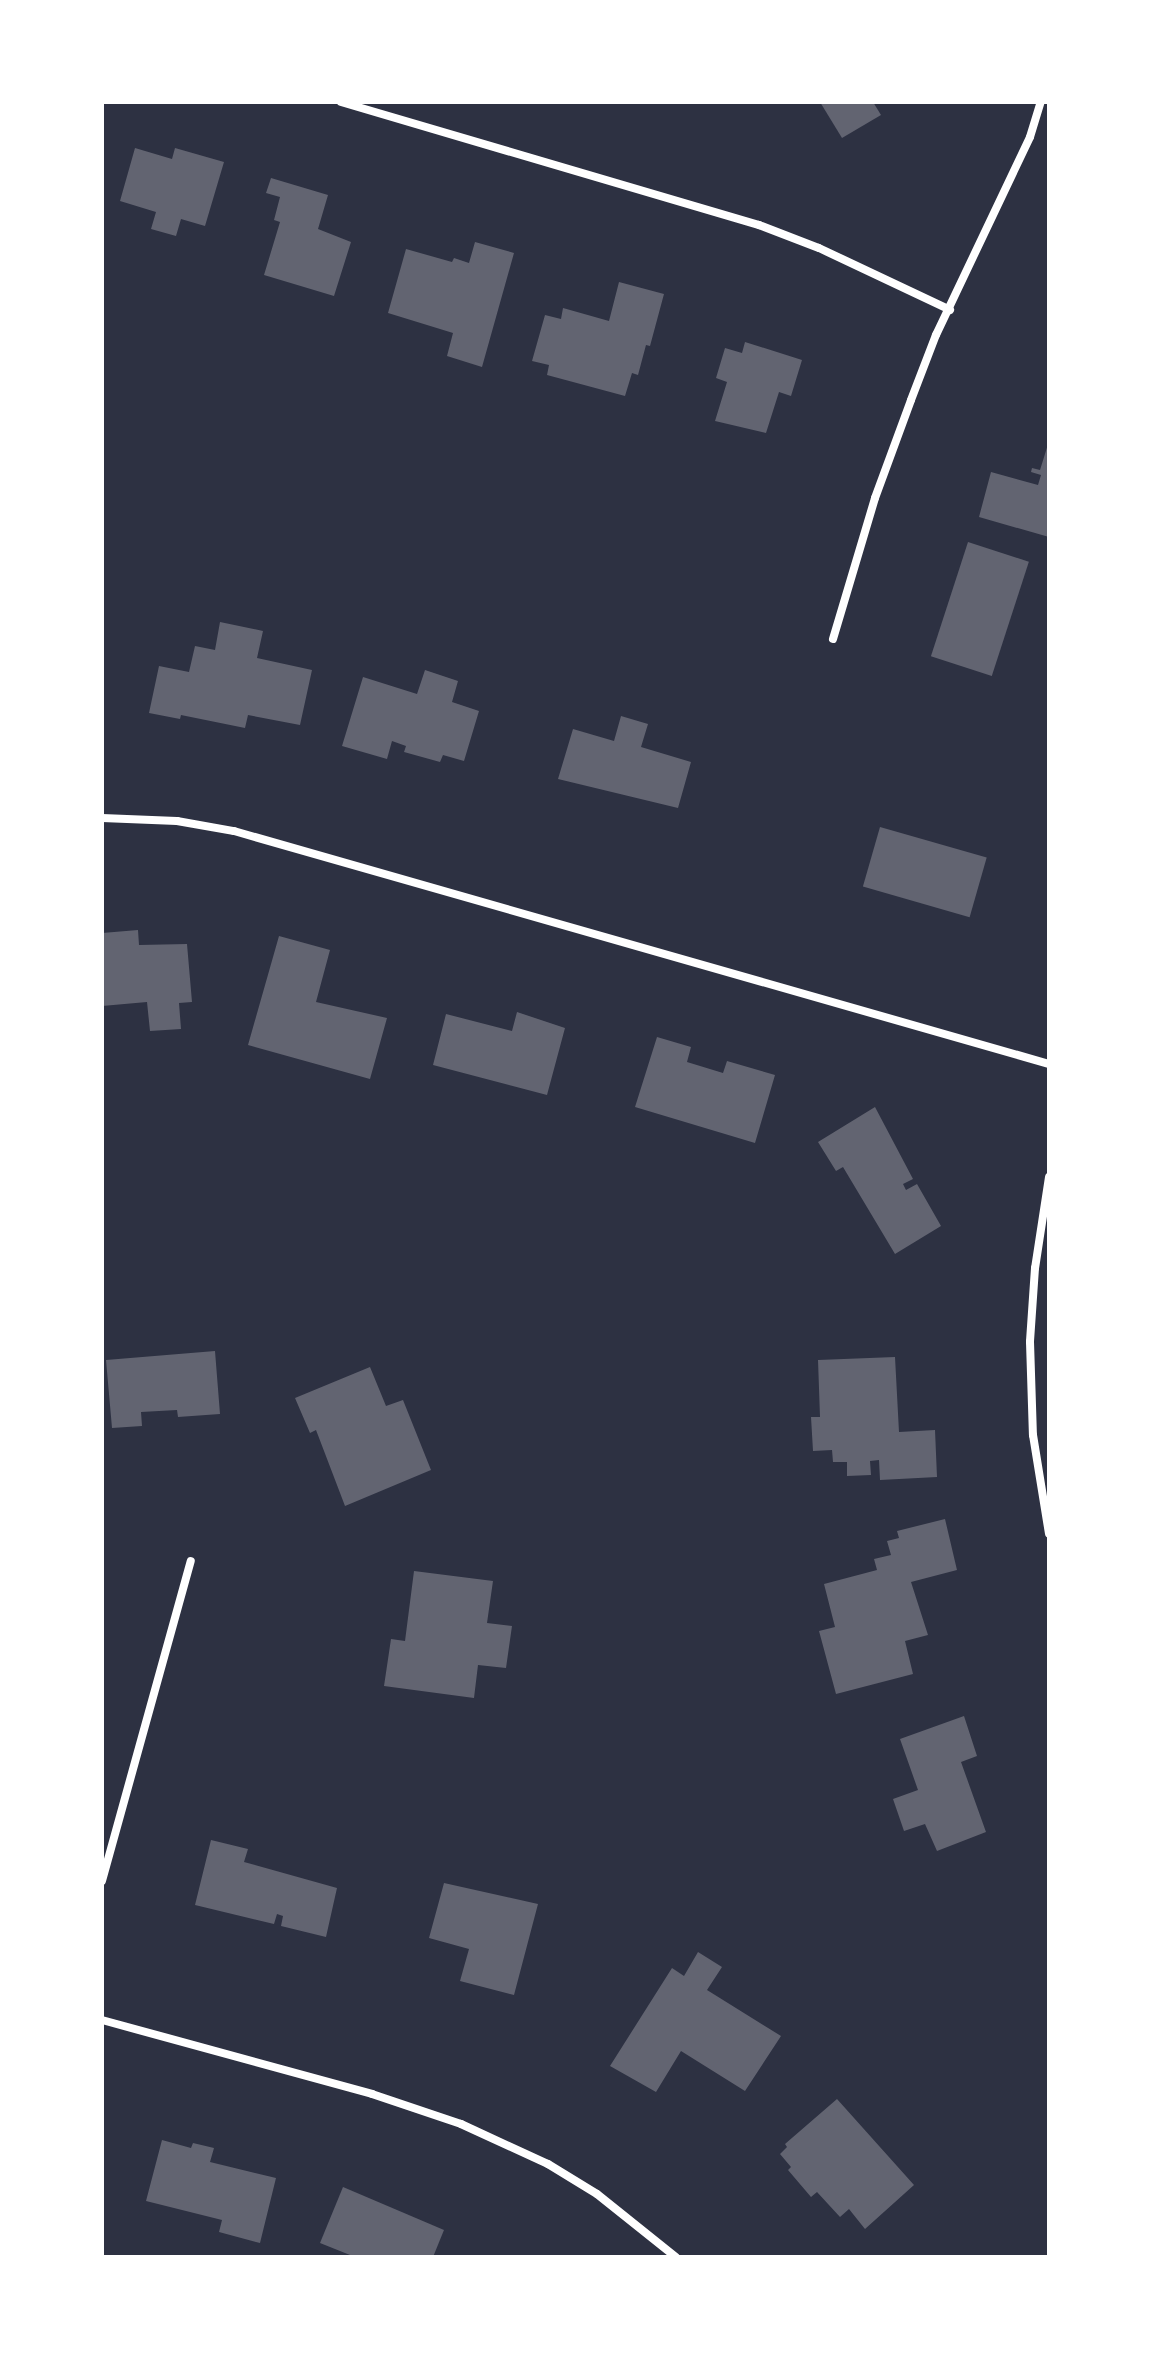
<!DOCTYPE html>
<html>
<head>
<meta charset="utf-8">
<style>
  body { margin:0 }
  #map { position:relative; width:1151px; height:2359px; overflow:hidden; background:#2d3142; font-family:"Fira Sans",sans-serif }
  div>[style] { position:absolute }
  .building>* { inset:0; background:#626471; transform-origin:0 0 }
  .minor>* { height:8px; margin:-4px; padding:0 4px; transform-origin:4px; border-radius:4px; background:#fff }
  span { translate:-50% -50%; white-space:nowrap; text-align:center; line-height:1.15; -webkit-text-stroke:6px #fff; paint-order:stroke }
  .frame { position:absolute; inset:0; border:104px solid #fff; pointer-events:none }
</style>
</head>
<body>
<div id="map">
  <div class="building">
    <div style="clip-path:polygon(820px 102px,873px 102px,881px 115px,842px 138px)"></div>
    <div style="clip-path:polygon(135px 148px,172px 159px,175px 148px,224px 162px,205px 226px,181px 219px,176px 236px,151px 229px,156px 212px,120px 201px)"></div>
    <div style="clip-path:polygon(271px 178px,328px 195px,318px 229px,351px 242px,334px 296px,264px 275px,280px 222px,274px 220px,280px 197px,266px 193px)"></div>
    <div style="clip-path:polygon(475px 242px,514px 253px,482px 367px,447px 356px,453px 333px,388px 313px,406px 249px,452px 262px,454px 258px,469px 263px)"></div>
    <div style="clip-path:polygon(619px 282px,664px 294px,650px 346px,646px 345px,638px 375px,632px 373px,625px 396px,547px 375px,549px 365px,532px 361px,545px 315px,561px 319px,563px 308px,609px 321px)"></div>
    <div style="clip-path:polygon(745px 342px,802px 360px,791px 396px,779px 392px,766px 433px,715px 421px,727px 382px,716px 378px,725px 348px,742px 353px)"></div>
    <div style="clip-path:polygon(1049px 441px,1049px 537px,979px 517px,991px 472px,1038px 485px,1041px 475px,1031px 472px,1032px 468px,1040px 470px)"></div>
    <div style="left:968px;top:542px;width:64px;height:120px;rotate:18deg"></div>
    <div style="clip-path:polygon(220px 622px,263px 631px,257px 658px,312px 670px,300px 725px,248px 715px,245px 728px,181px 715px,180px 719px,149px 713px,159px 666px,189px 672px,195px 646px,215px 650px)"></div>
    <div style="clip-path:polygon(425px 670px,458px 681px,452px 702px,479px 711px,464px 761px,443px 755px,440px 762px,404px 752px,406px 746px,392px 741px,387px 759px,342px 746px,363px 677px,417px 694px)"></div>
    <div style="clip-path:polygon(621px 716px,648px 724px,641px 747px,691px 762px,678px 808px,558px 779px,573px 729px,614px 741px)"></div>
    <div style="left:880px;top:827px;width:111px;height:62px;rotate:16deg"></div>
    <div style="clip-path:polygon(138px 930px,139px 945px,187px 944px,192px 1002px,179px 1003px,181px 1029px,150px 1031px,147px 1002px,102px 1006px,102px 933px)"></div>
    <div style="clip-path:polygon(279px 936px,330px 950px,316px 1002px,387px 1018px,370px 1079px,248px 1045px)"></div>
    <div style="clip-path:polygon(517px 1012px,565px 1028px,547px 1095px,433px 1065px,446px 1014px,512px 1031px)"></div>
    <div style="clip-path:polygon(657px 1037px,691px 1047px,687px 1062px,723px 1073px,727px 1061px,775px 1075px,755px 1143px,635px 1107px)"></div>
    <div style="clip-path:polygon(875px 1107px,913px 1179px,903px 1184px,906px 1190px,917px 1184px,941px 1226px,895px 1254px,843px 1167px,836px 1171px,818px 1142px)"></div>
    <div style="clip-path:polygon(215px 1351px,220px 1414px,178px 1417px,177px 1410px,141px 1412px,142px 1426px,112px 1428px,106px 1360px)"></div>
    <div style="clip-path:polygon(895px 1357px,899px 1432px,935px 1430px,937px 1477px,880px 1480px,879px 1460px,870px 1461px,871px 1475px,847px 1476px,847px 1462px,833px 1462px,832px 1450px,813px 1451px,811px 1417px,820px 1417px,818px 1360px)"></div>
    <div style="clip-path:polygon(370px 1367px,386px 1406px,403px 1400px,431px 1470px,345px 1506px,316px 1430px,310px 1433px,295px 1398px)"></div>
    <div style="clip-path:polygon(945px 1519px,957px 1570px,911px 1582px,928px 1635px,905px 1641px,913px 1674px,836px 1694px,819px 1631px,835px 1627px,824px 1584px,877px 1570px,874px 1559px,891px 1555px,887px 1541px,899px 1538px,897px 1531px)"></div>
    <div style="clip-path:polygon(414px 1571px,493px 1581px,487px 1623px,512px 1626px,506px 1668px,478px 1665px,474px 1698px,384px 1686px,391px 1639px,405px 1641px)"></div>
    <div style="clip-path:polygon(964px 1716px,977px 1756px,961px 1762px,986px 1832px,937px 1851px,925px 1824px,904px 1831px,893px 1799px,918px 1790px,900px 1739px)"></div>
    <div style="clip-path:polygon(211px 1840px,248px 1849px,244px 1862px,337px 1888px,326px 1937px,281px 1926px,283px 1916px,277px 1914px,274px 1924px,195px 1905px)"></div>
    <div style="clip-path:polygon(444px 1883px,538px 1904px,514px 1995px,460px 1981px,469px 1949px,429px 1938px)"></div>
    <div style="clip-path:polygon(698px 1952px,722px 1967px,707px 1990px,781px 2036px,745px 2091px,681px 2051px,656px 2092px,610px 2066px,672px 1968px,684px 1976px)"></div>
    <div style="clip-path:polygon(837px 2099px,914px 2185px,865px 2229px,849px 2209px,840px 2217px,817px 2192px,811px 2197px,788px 2170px,791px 2167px,780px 2154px,787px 2147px,785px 2144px)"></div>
    <div style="clip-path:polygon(162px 2140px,191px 2148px,193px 2143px,214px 2148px,210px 2162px,276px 2178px,260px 2243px,219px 2232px,222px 2220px,146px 2201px)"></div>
    <div style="clip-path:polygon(343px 2187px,444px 2230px,433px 2257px,355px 2257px,320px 2243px)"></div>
  </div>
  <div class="minor">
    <div style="left:341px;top:102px;width:436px;rotate:16.4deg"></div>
    <div style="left:759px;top:225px;width:64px;rotate:21deg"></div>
    <div style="left:819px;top:248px;width:145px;rotate:25.3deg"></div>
    <div style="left:833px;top:639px;width:147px;rotate:-73.4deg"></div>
    <div style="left:875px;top:498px;width:104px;rotate:-69.8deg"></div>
    <div style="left:911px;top:400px;width:70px;rotate:-69deg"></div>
    <div style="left:936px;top:335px;width:219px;rotate:-64.6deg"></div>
    <div style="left:1030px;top:137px;width:37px;rotate:-73deg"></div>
    <div style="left:102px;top:818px;width:75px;rotate:2.3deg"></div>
    <div style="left:177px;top:821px;width:58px;rotate:10deg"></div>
    <div style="left:234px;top:831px;width:848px;rotate:15.95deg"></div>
    <div style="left:1049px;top:1177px;width:92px;rotate:98.7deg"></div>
    <div style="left:1035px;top:1268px;width:74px;rotate:93.9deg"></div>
    <div style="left:1030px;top:1342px;width:93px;rotate:88.2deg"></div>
    <div style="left:1033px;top:1435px;width:100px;rotate:80.8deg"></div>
    <div style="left:102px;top:1881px;width:332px;rotate:-74.5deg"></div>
    <div style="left:102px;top:2020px;width:280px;rotate:15.3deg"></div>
    <div style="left:372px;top:2094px;width:94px;rotate:18.6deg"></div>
    <div style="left:461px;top:2124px;width:96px;rotate:24.7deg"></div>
    <div style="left:548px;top:2164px;width:57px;rotate:31.5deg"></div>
    <div style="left:597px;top:2194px;width:101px;rotate:38.6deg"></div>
  </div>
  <div class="frame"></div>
</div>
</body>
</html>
